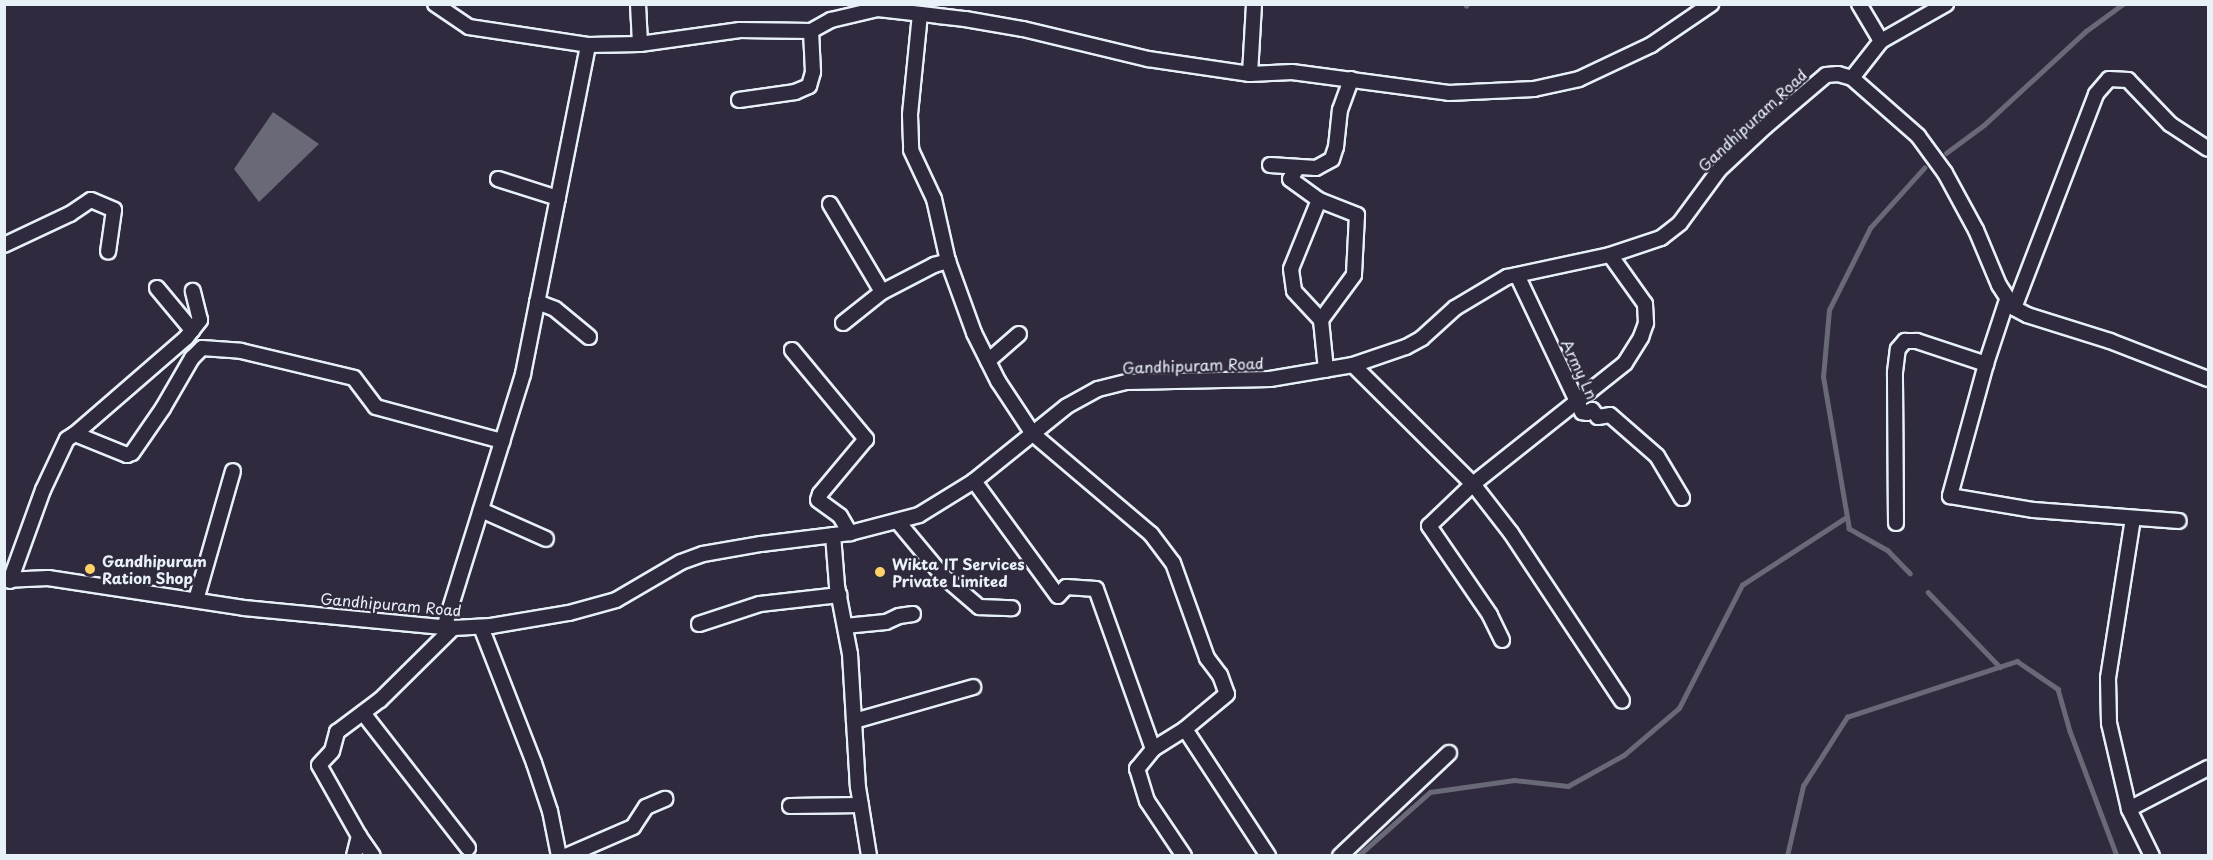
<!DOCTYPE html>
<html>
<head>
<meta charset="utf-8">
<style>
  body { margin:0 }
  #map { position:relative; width:2213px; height:860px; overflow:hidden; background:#2f2a3d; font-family:"Playpen Sans",sans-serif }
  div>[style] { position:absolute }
  .water>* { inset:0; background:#696978 }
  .stream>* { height:4.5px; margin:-2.25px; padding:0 2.25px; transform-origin:2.25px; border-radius:2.25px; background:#696978 }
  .roads { filter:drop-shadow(2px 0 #e8f1f8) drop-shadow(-2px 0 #e8f1f8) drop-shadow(0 2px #e8f1f8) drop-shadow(0 -2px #e8f1f8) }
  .street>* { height:14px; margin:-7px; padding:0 7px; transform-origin:7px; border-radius:7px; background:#2f2a3d }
  .dots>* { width:16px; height:16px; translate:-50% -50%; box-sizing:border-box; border:3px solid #2f2a3d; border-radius:50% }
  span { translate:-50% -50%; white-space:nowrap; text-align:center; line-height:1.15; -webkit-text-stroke:5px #2f2a3d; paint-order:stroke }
  .street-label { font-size:15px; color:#e8f1f8 }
  .poi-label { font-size:15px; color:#e8f1f8; font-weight:700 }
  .left { translate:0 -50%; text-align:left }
  .frame { position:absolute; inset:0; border:6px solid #e8f1f8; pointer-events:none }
</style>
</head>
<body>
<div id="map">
  <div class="water">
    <div style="clip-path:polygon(273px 112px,319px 144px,259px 202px,234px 169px)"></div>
  </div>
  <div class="stream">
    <div style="left:1466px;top:6px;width:2px;rotate:-63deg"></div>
    <div style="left:1946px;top:153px;width:47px;rotate:-36.4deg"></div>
    <div style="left:1984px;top:125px;width:139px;rotate:-42.7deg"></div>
    <div style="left:2086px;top:31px;width:46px;rotate:-36.1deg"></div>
    <div style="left:1910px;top:574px;width:32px;rotate:-134deg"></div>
    <div style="left:1888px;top:551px;width:45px;rotate:-150.6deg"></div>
    <div style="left:1849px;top:529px;width:154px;rotate:-99.7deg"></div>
    <div style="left:1823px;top:377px;width:67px;rotate:-84.9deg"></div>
    <div style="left:1829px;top:310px;width:92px;rotate:-63.4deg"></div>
    <div style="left:1870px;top:228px;width:81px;rotate:-48deg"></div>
    <div style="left:1928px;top:592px;width:104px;rotate:46.2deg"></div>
    <div style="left:1358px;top:856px;width:96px;rotate:-41.6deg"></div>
    <div style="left:1430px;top:792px;width:85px;rotate:-8.1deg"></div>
    <div style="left:1514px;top:780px;width:54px;rotate:6.3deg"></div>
    <div style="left:1568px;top:786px;width:64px;rotate:-29deg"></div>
    <div style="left:1624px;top:755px;width:72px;rotate:-40.5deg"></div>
    <div style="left:1679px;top:708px;width:138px;rotate:-62.9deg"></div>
    <div style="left:1742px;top:585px;width:123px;rotate:-33deg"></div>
    <div style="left:1787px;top:856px;width:72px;rotate:-77.1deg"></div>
    <div style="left:1803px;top:786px;width:82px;rotate:-57.5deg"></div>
    <div style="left:1847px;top:717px;width:179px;rotate:-18.2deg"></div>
    <div style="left:2017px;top:661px;width:50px;rotate:34.3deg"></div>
    <div style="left:2058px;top:689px;width:44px;rotate:74.1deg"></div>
    <div style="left:2070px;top:731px;width:134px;rotate:69.4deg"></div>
  </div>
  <div class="roads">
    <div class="street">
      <div style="left:435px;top:4px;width:41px;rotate:34.1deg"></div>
      <div style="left:469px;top:27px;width:120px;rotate:8.6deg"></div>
      <div style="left:588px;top:45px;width:52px;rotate:-1.1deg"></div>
      <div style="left:640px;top:44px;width:101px;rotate:-8deg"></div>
      <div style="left:740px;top:30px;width:71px;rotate:0.8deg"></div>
      <div style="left:811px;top:31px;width:23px;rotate:-29deg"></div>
      <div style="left:831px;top:20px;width:48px;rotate:-13.2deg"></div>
      <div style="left:878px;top:9px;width:88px;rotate:6.6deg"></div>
      <div style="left:965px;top:19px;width:59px;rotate:9.8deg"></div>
      <div style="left:1023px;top:29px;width:129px;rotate:13.5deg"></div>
      <div style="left:1148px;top:59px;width:103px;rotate:8.4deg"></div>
      <div style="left:1250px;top:74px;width:42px;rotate:-2.7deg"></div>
      <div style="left:1292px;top:72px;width:158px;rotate:7.6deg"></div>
      <div style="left:1449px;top:93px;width:85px;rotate:-2.7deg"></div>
      <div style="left:1534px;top:89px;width:46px;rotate:-12.5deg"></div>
      <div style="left:1579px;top:79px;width:80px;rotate:-25.3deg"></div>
      <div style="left:1651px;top:45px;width:73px;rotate:-34.3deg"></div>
      <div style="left:638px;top:4px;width:40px;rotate:87.1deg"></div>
      <div style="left:1859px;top:4px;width:43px;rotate:59.3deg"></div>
      <div style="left:920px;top:14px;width:101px;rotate:95.7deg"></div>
      <div style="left:910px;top:115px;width:35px;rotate:88deg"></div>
      <div style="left:911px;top:150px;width:54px;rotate:64.9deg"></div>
      <div style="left:934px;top:199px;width:64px;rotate:77.3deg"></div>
      <div style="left:948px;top:261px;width:77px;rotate:70.1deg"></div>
      <div style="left:974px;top:333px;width:54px;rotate:63.4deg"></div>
      <div style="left:998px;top:381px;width:64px;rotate:56.6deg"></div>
      <div style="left:1033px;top:434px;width:155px;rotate:40.3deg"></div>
      <div style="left:1151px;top:534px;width:36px;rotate:53deg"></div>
      <div style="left:1173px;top:563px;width:101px;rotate:70.3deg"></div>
      <div style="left:1207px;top:658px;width:21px;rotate:53deg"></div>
      <div style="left:1220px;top:675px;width:20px;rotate:70deg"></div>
      <div style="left:1227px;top:694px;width:55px;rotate:140.2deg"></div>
      <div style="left:1250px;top:74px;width:70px;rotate:-86.7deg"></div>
      <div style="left:1852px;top:78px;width:47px;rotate:-51.9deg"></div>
      <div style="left:1881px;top:41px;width:75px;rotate:-29.6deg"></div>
      <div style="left:739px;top:100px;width:57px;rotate:-8.1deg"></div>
      <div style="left:795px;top:92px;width:15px;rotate:-23deg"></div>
      <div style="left:809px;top:86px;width:15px;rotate:-74deg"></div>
      <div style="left:813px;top:72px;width:41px;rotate:-92.8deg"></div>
      <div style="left:1270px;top:165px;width:46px;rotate:3.7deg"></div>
      <div style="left:1316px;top:168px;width:18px;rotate:-29deg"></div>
      <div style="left:1332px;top:159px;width:13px;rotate:-72deg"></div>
      <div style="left:1336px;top:147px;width:37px;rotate:-84deg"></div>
      <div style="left:1340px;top:110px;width:33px;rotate:-70deg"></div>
      <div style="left:1298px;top:167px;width:14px;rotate:124deg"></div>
      <div style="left:1290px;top:179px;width:36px;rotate:36deg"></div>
      <div style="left:1319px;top:200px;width:41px;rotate:21.5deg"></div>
      <div style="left:1357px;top:215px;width:60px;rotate:92.9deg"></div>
      <div style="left:1354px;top:275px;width:56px;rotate:126.3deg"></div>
      <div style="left:1321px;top:320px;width:50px;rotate:84.3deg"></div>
      <div style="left:498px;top:179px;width:63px;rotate:17.6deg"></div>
      <div style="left:1319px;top:200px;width:74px;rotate:112.1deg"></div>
      <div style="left:1291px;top:269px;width:22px;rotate:82deg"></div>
      <div style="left:1294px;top:291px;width:40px;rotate:47deg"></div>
      <div style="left:830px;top:204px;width:102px;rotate:59.4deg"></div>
      <div style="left:4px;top:245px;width:73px;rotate:-25.2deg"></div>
      <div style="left:70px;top:214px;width:25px;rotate:-34deg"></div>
      <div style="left:91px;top:200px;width:25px;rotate:23deg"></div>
      <div style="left:114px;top:210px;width:42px;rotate:98.1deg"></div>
      <div style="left:1517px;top:275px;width:152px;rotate:64.6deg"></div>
      <div style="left:1582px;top:412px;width:5px;rotate:11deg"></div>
      <div style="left:1587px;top:413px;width:6px;rotate:-31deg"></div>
      <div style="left:1592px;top:410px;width:9px;rotate:49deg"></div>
      <div style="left:1598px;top:417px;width:12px;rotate:-9deg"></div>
      <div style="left:1610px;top:415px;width:62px;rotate:41.1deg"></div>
      <div style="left:1657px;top:456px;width:49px;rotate:59.2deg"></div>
      <div style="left:157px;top:288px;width:55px;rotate:50.2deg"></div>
      <div style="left:2007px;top:300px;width:67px;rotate:108.2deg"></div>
      <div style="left:1986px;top:364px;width:137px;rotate:105.3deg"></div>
      <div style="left:1950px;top:496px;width:85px;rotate:9.5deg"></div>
      <div style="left:2034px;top:510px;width:145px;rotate:4.3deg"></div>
      <div style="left:537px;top:302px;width:19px;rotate:21deg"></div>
      <div style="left:555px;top:309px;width:44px;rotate:39.5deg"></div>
      <div style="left:2014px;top:308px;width:229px;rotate:-69deg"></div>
      <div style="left:2096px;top:94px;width:20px;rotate:-49deg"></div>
      <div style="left:2109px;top:79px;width:19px;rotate:3deg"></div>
      <div style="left:2128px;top:80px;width:61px;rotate:46.3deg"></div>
      <div style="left:2170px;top:124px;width:45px;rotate:33.3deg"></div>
      <div style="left:843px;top:323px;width:50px;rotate:-38.5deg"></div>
      <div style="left:882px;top:292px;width:59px;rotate:-27.4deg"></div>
      <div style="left:934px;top:265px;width:15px;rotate:-16deg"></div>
      <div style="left:792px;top:350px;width:116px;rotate:50.3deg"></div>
      <div style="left:866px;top:439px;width:72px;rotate:129.9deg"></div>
      <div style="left:820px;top:494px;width:6px;rotate:108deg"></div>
      <div style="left:818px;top:500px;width:27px;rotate:36deg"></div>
      <div style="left:840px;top:516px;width:20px;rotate:60deg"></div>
      <div style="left:988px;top:361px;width:41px;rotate:-41.1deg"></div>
      <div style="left:1353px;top:365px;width:169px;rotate:44.8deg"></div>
      <div style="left:1473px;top:484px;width:62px;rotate:52.2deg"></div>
      <div style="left:1511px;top:533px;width:201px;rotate:56.5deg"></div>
      <div style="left:75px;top:434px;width:147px;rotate:-40.9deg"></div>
      <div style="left:186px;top:338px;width:23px;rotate:-52deg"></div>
      <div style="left:200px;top:320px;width:30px;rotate:-104deg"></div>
      <div style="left:974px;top:481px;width:142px;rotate:53.9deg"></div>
      <div style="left:1058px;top:596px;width:12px;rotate:-48deg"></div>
      <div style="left:1066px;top:587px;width:30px;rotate:4deg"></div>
      <div style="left:1096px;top:589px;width:170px;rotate:70.4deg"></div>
      <div style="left:481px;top:510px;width:71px;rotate:24deg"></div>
      <div style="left:898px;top:522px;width:70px;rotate:50.2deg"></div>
      <div style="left:943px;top:576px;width:48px;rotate:40.7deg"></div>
      <div style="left:979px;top:607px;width:33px;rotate:2deg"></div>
      <div style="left:1896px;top:523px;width:151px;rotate:-90.4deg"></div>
      <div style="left:1895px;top:372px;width:23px;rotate:-83deg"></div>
      <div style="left:1898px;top:349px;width:11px;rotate:-49deg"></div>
      <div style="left:1905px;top:341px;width:12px"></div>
      <div style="left:1917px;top:341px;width:73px;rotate:18.4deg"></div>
      <div style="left:833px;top:535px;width:51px;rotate:85.5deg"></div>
      <div style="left:837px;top:586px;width:69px;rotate:79.2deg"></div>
      <div style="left:850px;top:654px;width:133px;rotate:86.6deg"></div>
      <div style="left:858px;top:787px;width:70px;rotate:80.9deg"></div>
      <div style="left:4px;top:580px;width:44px;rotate:-2.6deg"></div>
      <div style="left:48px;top:578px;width:198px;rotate:8.7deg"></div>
      <div style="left:244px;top:608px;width:210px;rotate:5.5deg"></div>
      <div style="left:453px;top:628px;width:38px;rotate:-3deg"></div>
      <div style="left:491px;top:626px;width:79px;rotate:-9.5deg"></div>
      <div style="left:569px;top:613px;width:49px;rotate:-15.5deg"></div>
      <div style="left:616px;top:600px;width:75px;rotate:-30.3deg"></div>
      <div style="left:681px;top:562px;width:23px;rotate:-20deg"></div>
      <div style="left:703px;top:554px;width:59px;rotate:-9.8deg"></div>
      <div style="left:761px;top:544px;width:90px;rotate:-7deg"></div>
      <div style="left:850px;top:533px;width:71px;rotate:-14.6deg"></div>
      <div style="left:919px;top:515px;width:65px;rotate:-31.7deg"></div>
      <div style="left:974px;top:481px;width:119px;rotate:-38.9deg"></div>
      <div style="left:1067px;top:406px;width:35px;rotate:-29deg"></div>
      <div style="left:1098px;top:389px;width:30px;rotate:-14deg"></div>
      <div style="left:1127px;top:382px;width:143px;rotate:-1.2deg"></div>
      <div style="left:1270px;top:379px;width:84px;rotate:-9.6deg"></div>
      <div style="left:1353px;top:365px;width:56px;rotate:-18.8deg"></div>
      <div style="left:1406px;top:347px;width:18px;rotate:-29deg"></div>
      <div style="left:1422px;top:338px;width:45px;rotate:-42.3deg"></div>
      <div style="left:1455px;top:308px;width:61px;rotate:-30.8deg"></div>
      <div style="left:1507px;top:277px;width:105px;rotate:-12.1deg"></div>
      <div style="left:1610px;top:255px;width:54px;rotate:-18.4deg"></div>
      <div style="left:1661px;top:238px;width:24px;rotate:-38deg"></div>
      <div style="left:1680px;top:223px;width:66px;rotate:-53.7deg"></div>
      <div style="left:1719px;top:170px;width:63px;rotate:-43.1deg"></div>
      <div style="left:1765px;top:127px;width:80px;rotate:-40.4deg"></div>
      <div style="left:1826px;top:75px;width:12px;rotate:-5deg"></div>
      <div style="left:1838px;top:74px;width:15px;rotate:16deg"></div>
      <div style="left:1852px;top:78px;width:88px;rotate:41.3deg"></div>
      <div style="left:1918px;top:136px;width:46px;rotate:53.9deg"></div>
      <div style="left:1945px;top:173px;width:65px;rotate:61.5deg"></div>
      <div style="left:1976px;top:230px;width:60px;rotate:67.3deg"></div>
      <div style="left:1999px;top:285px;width:27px;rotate:57deg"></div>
      <div style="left:2014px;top:308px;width:15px;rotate:28deg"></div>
      <div style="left:2027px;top:315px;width:87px;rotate:17.4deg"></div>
      <div style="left:2110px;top:341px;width:105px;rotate:21.2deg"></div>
      <div style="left:10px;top:581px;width:97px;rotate:-70.1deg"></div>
      <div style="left:43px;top:490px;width:56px;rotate:-64.8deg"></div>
      <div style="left:67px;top:439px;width:9px;rotate:-32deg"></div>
      <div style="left:75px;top:434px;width:56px;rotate:22deg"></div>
      <div style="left:127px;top:455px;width:5px;rotate:-22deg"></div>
      <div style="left:132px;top:453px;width:55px;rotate:-55.4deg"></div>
      <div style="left:163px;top:408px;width:58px;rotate:-59.9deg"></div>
      <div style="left:192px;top:358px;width:14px;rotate:-45deg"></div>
      <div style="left:202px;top:348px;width:39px;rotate:4deg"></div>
      <div style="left:241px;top:351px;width:116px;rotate:13.4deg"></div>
      <div style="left:354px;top:378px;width:36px;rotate:53deg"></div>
      <div style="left:376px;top:407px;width:131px;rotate:15.1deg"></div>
      <div style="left:196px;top:600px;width:134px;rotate:-74deg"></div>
      <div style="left:699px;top:624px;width:64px;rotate:-18.2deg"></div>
      <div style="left:760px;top:604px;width:80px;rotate:-6.5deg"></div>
      <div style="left:845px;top:626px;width:41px;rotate:-5.6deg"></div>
      <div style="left:886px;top:622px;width:14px;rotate:-25deg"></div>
      <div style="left:899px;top:616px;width:14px;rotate:-8deg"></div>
      <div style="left:481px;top:627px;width:146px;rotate:68.7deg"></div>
      <div style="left:534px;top:763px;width:51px;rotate:71.6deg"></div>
      <div style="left:550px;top:811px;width:46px;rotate:78.7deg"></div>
      <div style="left:444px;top:628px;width:266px;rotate:-72.7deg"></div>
      <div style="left:523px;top:374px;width:335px;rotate:-78.8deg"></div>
      <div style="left:1502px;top:640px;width:28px;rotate:-116deg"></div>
      <div style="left:1490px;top:615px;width:108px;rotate:-124.4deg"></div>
      <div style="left:1429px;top:526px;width:61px;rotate:-43.7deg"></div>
      <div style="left:1473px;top:484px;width:194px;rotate:-38.5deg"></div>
      <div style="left:1625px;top:363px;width:31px;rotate:-58deg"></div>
      <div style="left:1641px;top:337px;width:15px;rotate:-70deg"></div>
      <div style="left:1646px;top:323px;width:19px;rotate:-93deg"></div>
      <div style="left:1645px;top:304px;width:60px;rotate:-125.5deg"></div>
      <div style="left:363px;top:713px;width:171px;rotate:52.1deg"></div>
      <div style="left:854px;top:721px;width:124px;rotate:-15.9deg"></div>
      <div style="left:790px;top:806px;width:71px;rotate:-0.8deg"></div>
      <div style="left:2129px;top:809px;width:88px;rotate:-103.1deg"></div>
      <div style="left:2109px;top:723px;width:45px;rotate:-91.3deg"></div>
      <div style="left:2108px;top:678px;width:161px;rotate:-81.1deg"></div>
      <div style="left:359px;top:836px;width:24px;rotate:55deg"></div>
      <div style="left:354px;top:856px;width:21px;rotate:-76deg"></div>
      <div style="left:359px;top:836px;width:81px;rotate:-119.4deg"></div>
      <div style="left:319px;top:765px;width:19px;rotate:-47deg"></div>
      <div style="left:332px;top:751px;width:20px;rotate:-75deg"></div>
      <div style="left:337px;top:732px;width:54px;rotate:-36.7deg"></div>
      <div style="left:380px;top:700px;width:103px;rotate:-44.6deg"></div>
      <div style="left:566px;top:856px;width:73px;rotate:-23.4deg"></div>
      <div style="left:633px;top:827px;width:24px;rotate:-57deg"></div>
      <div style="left:646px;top:807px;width:21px;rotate:-23deg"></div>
      <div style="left:1184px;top:856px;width:66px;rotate:-123.9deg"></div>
      <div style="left:1147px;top:801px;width:34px;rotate:-107deg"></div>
      <div style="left:1137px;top:769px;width:26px;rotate:-51deg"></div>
      <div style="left:1153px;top:749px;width:38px;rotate:-32deg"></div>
      <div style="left:1185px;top:729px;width:152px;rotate:56.8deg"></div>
      <div style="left:1340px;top:856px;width:150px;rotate:-43.4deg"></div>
      <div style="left:2152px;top:856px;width:52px;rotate:-116.1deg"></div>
      <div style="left:2129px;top:809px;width:89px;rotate:-27.4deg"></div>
    </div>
  </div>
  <div class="dots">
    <div style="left:90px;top:569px;background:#ffd166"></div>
    <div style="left:880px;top:572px;background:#ffd166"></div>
  </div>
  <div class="street-label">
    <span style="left:1752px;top:120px;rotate:-43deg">Gandhipuram Road</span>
    <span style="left:1193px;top:365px;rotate:-2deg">Gandhipuram Road</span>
    <span style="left:1580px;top:369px;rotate:65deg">Army Ln</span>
    <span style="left:391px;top:604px;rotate:5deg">Gandhipuram Road</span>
  </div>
  <div class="poi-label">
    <span class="left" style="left:102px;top:569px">Gandhipuram<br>Ration Shop</span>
    <span class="left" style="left:892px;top:572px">Wikta IT Services<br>Private Limited</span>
  </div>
  <div class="frame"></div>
</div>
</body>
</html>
